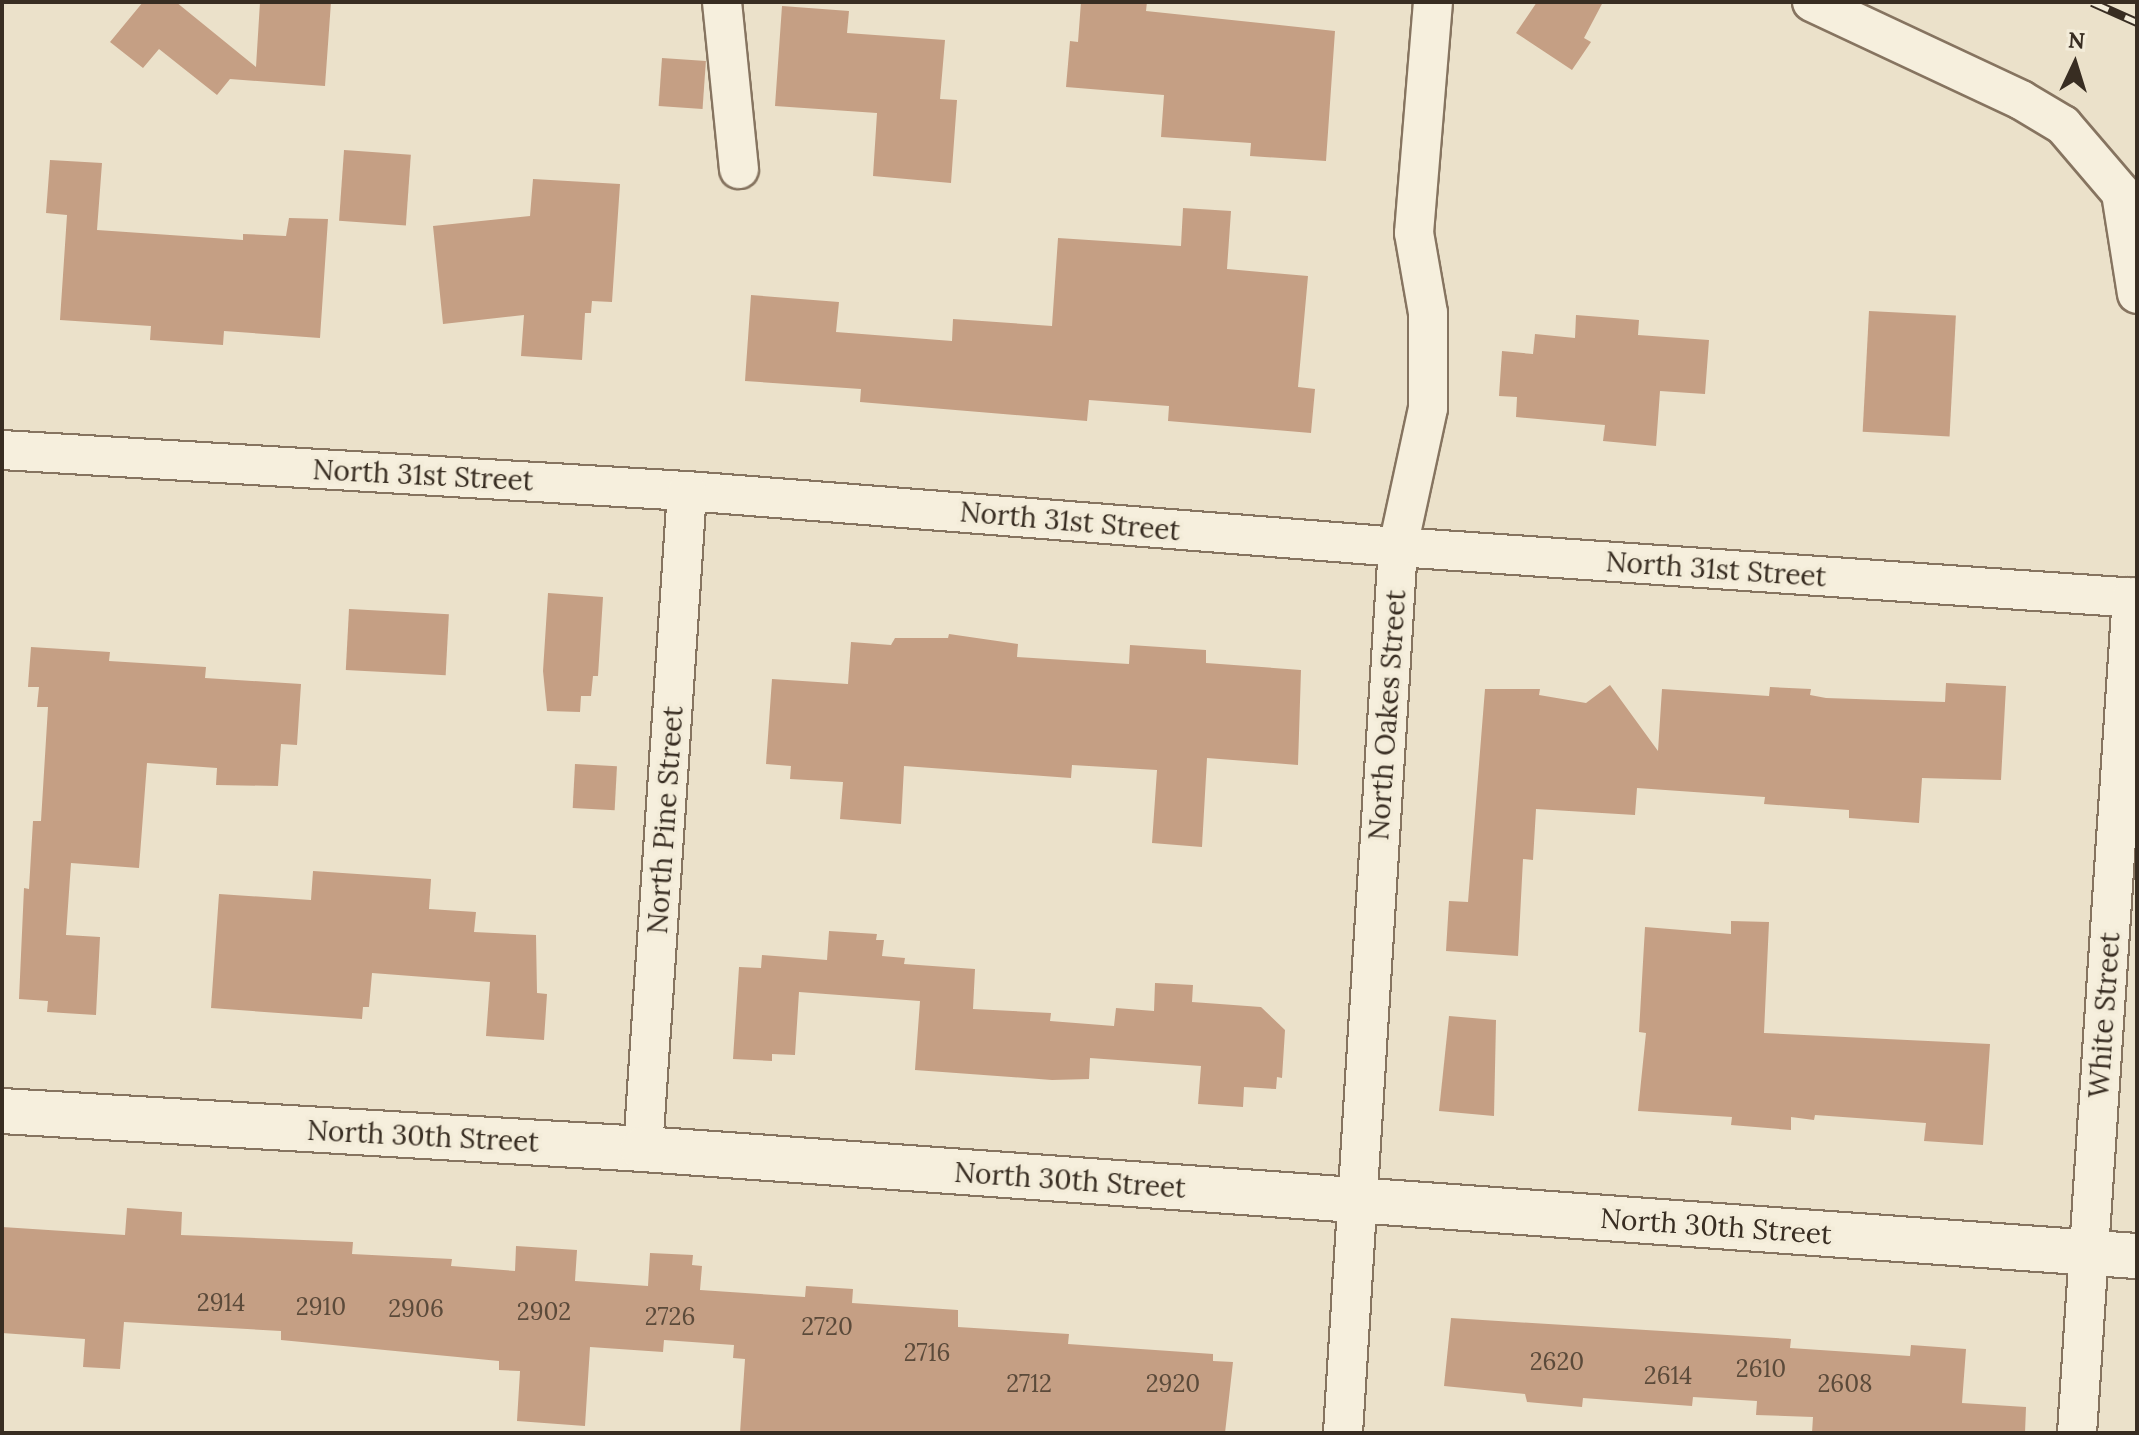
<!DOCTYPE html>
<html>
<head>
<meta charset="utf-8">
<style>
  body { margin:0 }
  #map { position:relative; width:2139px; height:1435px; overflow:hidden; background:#ebe1ca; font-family:Lora,serif }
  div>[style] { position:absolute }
  .building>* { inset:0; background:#c59f84; transform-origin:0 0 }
  .roads { filter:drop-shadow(2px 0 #867460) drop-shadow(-2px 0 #867460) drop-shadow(0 2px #867460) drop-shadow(0 -2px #867460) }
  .street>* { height:38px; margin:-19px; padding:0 19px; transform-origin:19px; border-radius:19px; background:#f6efdd }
  .secondary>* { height:44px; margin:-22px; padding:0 22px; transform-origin:22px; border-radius:22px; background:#f6efdd }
  .rail>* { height:9px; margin-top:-4.5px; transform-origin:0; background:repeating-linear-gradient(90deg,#f3ecd9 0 18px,#382d22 0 36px); box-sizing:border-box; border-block:2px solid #382d22 }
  span { translate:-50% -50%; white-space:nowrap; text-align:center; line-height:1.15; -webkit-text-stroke:7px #f3ecd9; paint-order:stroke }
  .number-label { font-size:24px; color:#5b4a3a }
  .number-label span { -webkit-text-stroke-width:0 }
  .street-label { font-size:28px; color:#382d22 }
  .frame { position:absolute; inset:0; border:4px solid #382d22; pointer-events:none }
  .north { position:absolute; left:2035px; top:24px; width:80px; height:80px; -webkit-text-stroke:6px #f3ecd9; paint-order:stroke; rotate:4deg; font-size:22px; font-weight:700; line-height:32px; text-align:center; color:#382d22 }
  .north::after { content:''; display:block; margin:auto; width:28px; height:36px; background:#382d22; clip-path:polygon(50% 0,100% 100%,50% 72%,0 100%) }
</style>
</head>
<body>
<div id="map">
  <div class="building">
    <div style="clip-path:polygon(143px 2px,176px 2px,256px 67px,260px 2px,331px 2px,325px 86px,230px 79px,217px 95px,159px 49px,143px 68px,110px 42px)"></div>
    <div style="clip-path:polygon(1081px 2px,1147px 2px,1146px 11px,1335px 31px,1326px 161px,1250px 156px,1251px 143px,1161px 137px,1164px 95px,1066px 87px,1070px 41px,1078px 42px)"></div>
    <div style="clip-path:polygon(1537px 2px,1603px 2px,1584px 38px,1591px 42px,1572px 70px,1516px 33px)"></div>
    <div style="clip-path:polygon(782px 6px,849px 11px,847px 33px,945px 40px,940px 99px,957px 100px,951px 183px,873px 176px,877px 113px,775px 106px)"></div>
    <div style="left:662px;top:58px;width:44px;height:48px;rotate:4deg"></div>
    <div style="left:344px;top:150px;width:67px;height:71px;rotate:4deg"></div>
    <div style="clip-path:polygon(50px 160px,102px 163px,97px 230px,243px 240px,243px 234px,286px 236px,289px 218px,328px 219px,320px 338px,224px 331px,223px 345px,150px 340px,151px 326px,60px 320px,67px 215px,46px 213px)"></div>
    <div style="clip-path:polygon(533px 179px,620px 184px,612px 302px,592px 301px,591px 313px,585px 313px,582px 360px,521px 356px,524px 315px,443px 324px,433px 226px,530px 216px)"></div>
    <div style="clip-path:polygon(1183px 208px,1231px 211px,1227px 269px,1308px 276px,1298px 387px,1315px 389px,1311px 433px,1168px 421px,1169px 406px,1089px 400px,1087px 421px,860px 402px,861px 389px,745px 381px,751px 295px,839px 302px,836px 332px,952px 341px,953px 319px,1052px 326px,1058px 238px,1181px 246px)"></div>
    <div style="left:1869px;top:311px;width:87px;height:121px;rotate:3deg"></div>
    <div style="clip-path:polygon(1576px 315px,1639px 320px,1638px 335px,1709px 340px,1705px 394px,1660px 391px,1656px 446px,1603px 441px,1605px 425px,1516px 417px,1517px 397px,1499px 396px,1502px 351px,1533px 354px,1535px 334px,1575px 338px)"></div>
    <div style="clip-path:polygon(548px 593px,603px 597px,598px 676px,593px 676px,591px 696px,581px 696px,580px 712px,547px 711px,543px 671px)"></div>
    <div style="left:349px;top:609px;width:100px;height:61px;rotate:3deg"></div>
    <div style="clip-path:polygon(949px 634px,1018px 644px,1017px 657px,1129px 664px,1130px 645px,1206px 650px,1206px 663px,1301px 670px,1298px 765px,1207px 758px,1202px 847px,1152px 843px,1157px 770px,1072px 765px,1071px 778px,904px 766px,901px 824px,840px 819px,843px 782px,790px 779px,791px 766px,766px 764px,772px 679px,848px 684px,851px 642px,891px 645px,895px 638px,948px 638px)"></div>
    <div style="clip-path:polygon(31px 647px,110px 652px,109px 661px,206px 667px,205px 678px,301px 684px,297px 745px,281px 744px,278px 786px,216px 785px,217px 768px,147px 763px,139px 868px,71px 863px,66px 935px,100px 937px,96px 1015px,47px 1012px,48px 1001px,19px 999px,24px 888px,29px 889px,33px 821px,41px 821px,48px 707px,37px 707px,39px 687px,28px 687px)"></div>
    <div style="clip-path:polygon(1946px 683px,2006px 686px,2001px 780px,1922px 778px,1919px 823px,1849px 818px,1849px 810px,1764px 804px,1765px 797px,1637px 788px,1635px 815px,1536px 809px,1533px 860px,1523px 859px,1518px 956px,1446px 951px,1449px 901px,1468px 902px,1485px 689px,1540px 689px,1539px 695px,1586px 703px,1610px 685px,1658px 751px,1662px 689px,1769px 696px,1770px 687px,1811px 689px,1810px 695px,1826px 698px,1945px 702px)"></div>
    <div style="left:575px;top:764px;width:42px;height:44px;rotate:3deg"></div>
    <div style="clip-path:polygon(313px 871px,431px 879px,429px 909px,476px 912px,474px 932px,536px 935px,537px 993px,547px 994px,544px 1040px,486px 1036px,490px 982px,372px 973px,369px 1007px,363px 1007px,362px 1019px,211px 1008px,219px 894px,311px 900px)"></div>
    <div style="clip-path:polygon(1731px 921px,1769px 922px,1764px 1033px,1990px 1044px,1983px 1145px,1924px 1141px,1926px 1123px,1815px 1115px,1814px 1120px,1791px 1117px,1791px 1130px,1731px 1125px,1732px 1117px,1638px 1111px,1646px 1033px,1639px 1032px,1645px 927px,1731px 934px)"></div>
    <div style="clip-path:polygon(829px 931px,877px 934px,876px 940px,884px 940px,882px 956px,905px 958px,904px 964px,975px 969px,973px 1009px,1051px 1013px,1050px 1021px,1114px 1026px,1116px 1008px,1154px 1011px,1155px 983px,1193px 985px,1192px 1002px,1261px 1007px,1285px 1030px,1282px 1078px,1277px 1077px,1276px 1089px,1244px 1087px,1243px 1107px,1198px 1104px,1201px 1066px,1090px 1058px,1089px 1079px,1052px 1080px,915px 1070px,920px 1001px,799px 992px,795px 1055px,772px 1054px,772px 1061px,733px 1059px,739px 967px,761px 968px,762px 955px,827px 960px)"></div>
    <div style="clip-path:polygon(1449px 1016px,1496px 1020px,1494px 1116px,1439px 1111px)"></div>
    <div style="clip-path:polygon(127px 1208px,182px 1212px,181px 1235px,353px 1242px,352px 1254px,452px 1259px,451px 1266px,515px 1271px,516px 1246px,577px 1250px,575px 1281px,648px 1286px,650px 1253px,693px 1255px,692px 1265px,702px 1266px,700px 1290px,805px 1297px,806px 1286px,853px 1289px,852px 1303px,958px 1310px,958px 1327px,1069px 1334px,1068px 1344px,1213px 1354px,1213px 1361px,1233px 1362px,1225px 1433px,740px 1433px,745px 1359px,733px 1358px,734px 1345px,664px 1340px,663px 1352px,590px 1347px,585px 1426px,517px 1421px,520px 1371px,499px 1370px,499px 1361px,281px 1340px,281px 1331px,124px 1322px,120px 1369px,83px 1367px,85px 1339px,2px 1333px,2px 1227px,125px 1235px)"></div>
    <div style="clip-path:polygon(1451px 1318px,1791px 1339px,1790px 1348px,1910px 1356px,1911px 1345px,1966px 1349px,1962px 1403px,2026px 1407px,2025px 1433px,1812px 1433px,1813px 1417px,1756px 1415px,1757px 1401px,1693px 1397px,1692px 1406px,1583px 1398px,1582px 1407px,1527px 1402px,1525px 1394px,1444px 1386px)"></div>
  </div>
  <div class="roads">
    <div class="street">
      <div style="left:722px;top:2px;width:168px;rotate:84.2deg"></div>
      <div style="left:1812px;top:2px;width:231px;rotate:25.1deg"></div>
      <div style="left:2021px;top:100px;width:49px;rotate:30.8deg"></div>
      <div style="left:2063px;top:125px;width:89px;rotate:49.5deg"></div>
      <div style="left:2121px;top:193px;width:102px;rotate:81deg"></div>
      <div style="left:2px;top:450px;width:686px;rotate:3.43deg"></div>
      <div style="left:687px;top:491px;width:713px;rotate:4.5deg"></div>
      <div style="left:1398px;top:547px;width:741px;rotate:3.95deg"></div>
      <div style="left:643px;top:1149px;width:659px;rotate:-86.17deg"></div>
      <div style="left:1343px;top:1433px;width:888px;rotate:-86.45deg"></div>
      <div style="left:1398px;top:547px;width:142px;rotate:-77.8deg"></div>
      <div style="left:1428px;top:408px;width:95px;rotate:-90deg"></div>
      <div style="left:1428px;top:313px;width:81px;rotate:-99.9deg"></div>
      <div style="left:1414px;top:233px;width:232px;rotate:-85.3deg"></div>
      <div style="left:2077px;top:1433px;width:838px;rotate:-86.24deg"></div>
    </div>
    <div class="secondary">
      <div style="left:2px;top:1111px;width:642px;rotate:3.39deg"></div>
      <div style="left:643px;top:1149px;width:1498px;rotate:4.1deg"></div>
    </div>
  </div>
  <div class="rail">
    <div style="left:2092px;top:2px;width:49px;rotate:24deg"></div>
  </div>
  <div class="number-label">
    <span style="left:221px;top:1303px">2914</span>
    <span style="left:321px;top:1307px">2910</span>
    <span style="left:416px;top:1309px">2906</span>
    <span style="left:544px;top:1312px">2902</span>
    <span style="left:670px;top:1317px">2726</span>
    <span style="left:827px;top:1327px">2720</span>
    <span style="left:927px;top:1353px">2716</span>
    <span style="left:1557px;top:1362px">2620</span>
    <span style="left:1761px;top:1369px">2610</span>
    <span style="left:1668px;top:1376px">2614</span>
    <span style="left:1029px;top:1384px">2712</span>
    <span style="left:1173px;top:1384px">2920</span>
    <span style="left:1845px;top:1384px">2608</span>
  </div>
  <div class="street-label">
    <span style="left:423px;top:475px;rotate:3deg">North 31st Street</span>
    <span style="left:1070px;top:521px;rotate:5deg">North 31st Street</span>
    <span style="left:1716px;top:569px;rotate:4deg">North 31st Street</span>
    <span style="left:1387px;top:715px;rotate:-86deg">North Oakes Street</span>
    <span style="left:665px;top:820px;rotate:-86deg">North Pine Street</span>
    <span style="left:2104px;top:1015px;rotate:-86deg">White Street</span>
    <span style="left:423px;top:1136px;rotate:3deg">North 30th Street</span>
    <span style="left:1070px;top:1180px;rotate:4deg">North 30th Street</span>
    <span style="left:1716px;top:1226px;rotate:4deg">North 30th Street</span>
  </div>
  <div class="frame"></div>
  <div class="north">N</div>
</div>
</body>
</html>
